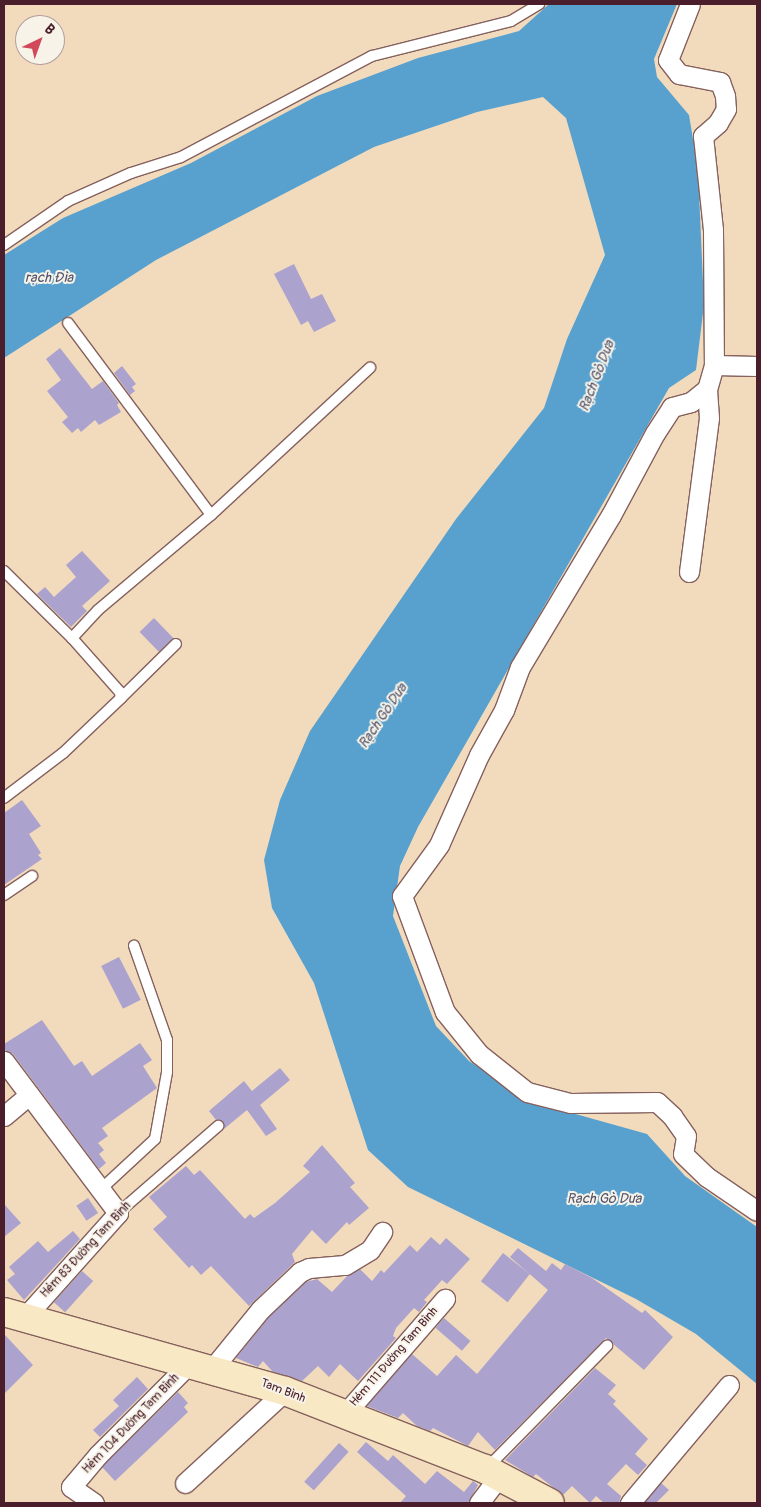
<!DOCTYPE html>
<html>
<head>
<meta charset="utf-8">
<style>
  body { margin:0 }
  #map { position:relative; width:761px; height:1507px; overflow:hidden; background:#f2dbbc; font-family:Pangolin,sans-serif }
  div>[style] { position:absolute }
  .water>* { inset:0; background:#58a1cf }
  .building>* { inset:0; background:#aba2cd; transform-origin:0 0 }
  .roads { filter:drop-shadow(1px 0 #85615e) drop-shadow(-1px 0 #85615e) drop-shadow(0 1px #85615e) drop-shadow(0 -1px #85615e) }
  .service>* { height:10px; margin:-5px; padding:0 5px; transform-origin:5px; border-radius:5px; background:#fff }
  .minor>* { height:19px; margin:-9.5px; padding:0 9.5px; transform-origin:9.5px; border-radius:9.5px; background:#fff }
  .secondary>* { height:28px; margin:-14px; padding:0 14px; transform-origin:14px; border-radius:14px; background:#f8e8c3 }
  span { translate:-50% -50%; white-space:nowrap; text-align:center; line-height:1.15; -webkit-text-stroke:4px #f7f3e8; paint-order:stroke }
  .street-label { font-size:12px; color:#4a1f2b }
  .water-label { font-size:14px; color:#50536d; font-style:italic }
  .frame { position:absolute; inset:0; border:5px solid #4a1f2b; pointer-events:none }
  .north { position:absolute; left:15px; top:15px; width:50px; height:50px; box-sizing:border-box; background:#f7f3e8; border:1px solid #b29e9c; border-radius:50%; rotate:42deg; font-size:14px; font-weight:700; line-height:20px; text-align:center; color:#4a1f2b }
  .north::after { content:''; display:block; margin:auto; width:18px; height:22px; background:#d1495b; clip-path:polygon(50% 0,100% 100%,50% 72%,0 100%) }
</style>
</head>
<body>
<div id="map">
  <div class="water">
    <div style="clip-path:polygon(549px 4px,677px 4px,654px 59px,657px 77px,689px 115px,698px 169px,704px 305px,696px 370px,669px 388px,418px 827px,400px 866px,393px 916px,436px 1026px,469px 1061px,529px 1101px,647px 1134px,685px 1176px,757px 1227px,757px 1384px,696px 1334px,636px 1299px,408px 1187px,368px 1150px,314px 983px,272px 908px,264px 860px,280px 800px,310px 731px,456px 519px,544px 408px,567px 339px,605px 255px,566px 118px,543px 97px,477px 112px,374px 147px,156px 260px,4px 358px,4px 255px,63px 218px,191px 163px,317px 96px,418px 58px,519px 31px)"></div>
  </div>
  <div class="building">
    <div style="clip-path:polygon(294px 264px,311px 299px,322px 294px,336px 321px,314px 332px,308px 321px,301px 325px,274px 274px)"></div>
    <div style="clip-path:polygon(60px 348px,92px 389px,103px 381px,119px 403px,117px 405px,121px 412px,99px 425px,95px 420px,81px 432px,78px 428px,72px 433px,62px 422px,68px 417px,47px 391px,61px 380px,46px 359px)"></div>
    <div style="clip-path:polygon(122px 366px,136px 384px,132px 387px,135px 391px,130px 395px,114px 373px)"></div>
    <div style="clip-path:polygon(82px 551px,110px 581px,82px 606px,87px 611px,71px 627px,37px 594px,45px 587px,54px 597px,76px 577px,66px 565px)"></div>
    <div style="left:154px;top:618px;width:28px;height:20px;rotate:46deg"></div>
    <div style="clip-path:polygon(22px 800px,41px 826px,29px 834px,41px 853px,38px 855px,42px 859px,4px 885px,4px 813px)"></div>
    <div style="left:119px;top:957px;width:48px;height:20px;rotate:63deg"></div>
    <div style="clip-path:polygon(42px 1020px,74px 1066px,82px 1061px,92px 1076px,140px 1043px,152px 1060px,143px 1066px,157px 1088px,102px 1128px,108px 1136px,98px 1143px,104px 1150px,99px 1154px,106px 1163px,99px 1169px,13px 1054px,4px 1050px,4px 1044px)"></div>
    <div style="clip-path:polygon(280px 1068px,290px 1080px,260px 1105px,277px 1129px,266px 1136px,247px 1110px,224px 1129px,223px 1121px,216px 1120px,209px 1111px,244px 1081px,252px 1091px)"></div>
    <div style="clip-path:polygon(322px 1145px,355px 1183px,350px 1187px,369px 1208px,349px 1225px,347px 1222px,326px 1244px,312px 1230px,292px 1254px,295px 1262px,249px 1306px,211px 1266px,201px 1275px,192px 1265px,189px 1268px,153px 1229px,167px 1217px,149px 1197px,186px 1166px,194px 1175px,200px 1170px,245px 1219px,250px 1214px,254px 1218px,275px 1203px,310px 1172px,303px 1166px)"></div>
    <div style="left:88px;top:1198px;width:18px;height:14px;rotate:56deg"></div>
    <div style="clip-path:polygon(4px 1204px,21px 1223px,4px 1237px)"></div>
    <div style="clip-path:polygon(73px 1231px,80px 1239px,24px 1300px,7px 1280px,15px 1274px,9px 1267px,38px 1241px,48px 1252px)"></div>
    <div style="clip-path:polygon(431px 1237px,440px 1245px,446px 1238px,470px 1259px,447px 1284px,442px 1280px,424px 1300px,427px 1302px,419px 1312px,414px 1308px,396px 1328px,393px 1336px,396px 1338px,358px 1381px,340px 1364px,329px 1377px,318px 1366px,302px 1381px,273px 1372px,263px 1361px,258px 1367px,236px 1358px,269px 1317px,306px 1282px,317px 1279px,332px 1292px,348px 1275px,360px 1269px,372px 1281px,381px 1270px,384px 1273px,410px 1245px,417px 1252px)"></div>
    <div style="clip-path:polygon(518px 1248px,546px 1271px,552px 1263px,561px 1270px,565px 1264px,592px 1278px,642px 1313px,645px 1310px,673px 1337px,644px 1370px,606px 1338px,495px 1450px,478px 1432px,468px 1446px,433px 1428px,430px 1431px,417px 1426px,403px 1413px,398px 1418px,367px 1406px,412px 1354px,437px 1376px,456px 1355px,477px 1374px,548px 1290px,510px 1257px)"></div>
    <div style="left:503px;top:1253px;width:34px;height:36px;rotate:38deg"></div>
    <div style="left:82px;top:1271px;width:15px;height:42px;rotate:42deg"></div>
    <div style="left:444px;top:1318px;width:35px;height:13px;rotate:41deg"></div>
    <div style="clip-path:polygon(4px 1334px,33px 1365px,4px 1394px)"></div>
    <div style="clip-path:polygon(595px 1368px,616px 1385px,608px 1394px,616px 1401px,613px 1404px,648px 1439px,635px 1454px,647px 1465px,638px 1475px,626px 1464px,607px 1484px,621px 1496px,619px 1503px,604px 1503px,596px 1496px,590px 1503px,572px 1486px,563px 1495px,536px 1474px,533px 1477px,505px 1460px)"></div>
    <div style="clip-path:polygon(137px 1377px,148px 1389px,100px 1437px,93px 1430px,119px 1406px,113px 1400px)"></div>
    <div style="clip-path:polygon(178px 1392px,188px 1403px,184px 1407px,188px 1412px,115px 1481px,102px 1467px)"></div>
    <div style="clip-path:polygon(366px 1442px,388px 1461px,393px 1455px,425px 1484px,437px 1471px,464px 1492px,473px 1481px,478px 1485px,468px 1503px,400px 1503px,406px 1496px,357px 1452px)"></div>
    <div style="left:339px;top:1443px;width:13px;height:52px;rotate:42deg"></div>
    <div style="clip-path:polygon(661px 1483px,669px 1490px,656px 1503px,644px 1503px)"></div>
  </div>
  <div class="roads">
    <div class="service">
      <div style="left:4px;top:245px;width:78px;rotate:-34.5deg"></div>
      <div style="left:68px;top:201px;width:69px;rotate:-24deg"></div>
      <div style="left:131px;top:173px;width:52px;rotate:-17.7deg"></div>
      <div style="left:181px;top:157px;width:216px;rotate:-27.9deg"></div>
      <div style="left:372px;top:56px;width:143px;rotate:-14.1deg"></div>
      <div style="left:511px;top:21px;width:33px;rotate:-31deg"></div>
      <div style="left:68px;top:323px;width:239px;rotate:53.3deg"></div>
      <div style="left:4px;top:571px;width:95px;rotate:44.6deg"></div>
      <div style="left:72px;top:638px;width:72px;rotate:48.4deg"></div>
      <div style="left:120px;top:692px;width:6px;rotate:81deg"></div>
      <div style="left:121px;top:698px;width:80px;rotate:136.5deg"></div>
      <div style="left:63px;top:753px;width:74px;rotate:142.7deg"></div>
      <div style="left:72px;top:638px;width:38px;rotate:-47deg"></div>
      <div style="left:98px;top:610px;width:148px;rotate:-40.1deg"></div>
      <div style="left:211px;top:515px;width:217px;rotate:-42.8deg"></div>
      <div style="left:121px;top:698px;width:77px;rotate:-44.5deg"></div>
      <div style="left:4px;top:895px;width:34px;rotate:-34deg"></div>
      <div style="left:100px;top:1190px;width:75px;rotate:-42.8deg"></div>
      <div style="left:155px;top:1139px;width:68px;rotate:-79.8deg"></div>
      <div style="left:167px;top:1072px;width:32px;rotate:-90deg"></div>
      <div style="left:167px;top:1040px;width:100px;rotate:-109.3deg"></div>
      <div style="left:118px;top:1213px;width:133px;rotate:-41deg"></div>
      <div style="left:486px;top:1469px;width:173px;rotate:-45.5deg"></div>
    </div>
    <div class="minor">
      <div style="left:690px;top:4px;width:60px;rotate:111.4deg"></div>
      <div style="left:668px;top:60px;width:18px;rotate:52deg"></div>
      <div style="left:679px;top:74px;width:42px;rotate:11deg"></div>
      <div style="left:720px;top:82px;width:15px;rotate:70deg"></div>
      <div style="left:725px;top:96px;width:13px;rotate:86deg"></div>
      <div style="left:726px;top:109px;width:16px;rotate:120deg"></div>
      <div style="left:718px;top:123px;width:20px;rotate:139deg"></div>
      <div style="left:703px;top:136px;width:95px;rotate:83.9deg"></div>
      <div style="left:713px;top:230px;width:135px;rotate:89.6deg"></div>
      <div style="left:714px;top:365px;width:43px;rotate:1.3deg"></div>
      <div style="left:714px;top:365px;width:25px;rotate:106deg"></div>
      <div style="left:707px;top:389px;width:21px;rotate:141deg"></div>
      <div style="left:691px;top:402px;width:20px;rotate:165deg"></div>
      <div style="left:672px;top:407px;width:31px;rotate:123deg"></div>
      <div style="left:655px;top:433px;width:93px;rotate:118.2deg"></div>
      <div style="left:611px;top:515px;width:177px;rotate:120.9deg"></div>
      <div style="left:520px;top:667px;width:46px;rotate:110.4deg"></div>
      <div style="left:504px;top:710px;width:51px;rotate:119.1deg"></div>
      <div style="left:479px;top:755px;width:98px;rotate:114deg"></div>
      <div style="left:439px;top:845px;width:63px;rotate:126deg"></div>
      <div style="left:402px;top:896px;width:124px;rotate:69.7deg"></div>
      <div style="left:445px;top:1012px;width:54px;rotate:51deg"></div>
      <div style="left:479px;top:1054px;width:61px;rotate:38.4deg"></div>
      <div style="left:527px;top:1092px;width:44px;rotate:14.3deg"></div>
      <div style="left:570px;top:1103px;width:87px;rotate:-0.7deg"></div>
      <div style="left:657px;top:1102px;width:21px;rotate:43deg"></div>
      <div style="left:672px;top:1116px;width:24px;rotate:55deg"></div>
      <div style="left:686px;top:1136px;width:18px;rotate:99deg"></div>
      <div style="left:683px;top:1154px;width:33px;rotate:44deg"></div>
      <div style="left:707px;top:1177px;width:60px;rotate:34.2deg"></div>
      <div style="left:689px;top:572px;width:155px;rotate:-82.6deg"></div>
      <div style="left:709px;top:418px;width:29px;rotate:-94deg"></div>
      <div style="left:4px;top:1061px;width:190px;rotate:53.1deg"></div>
      <div style="left:118px;top:1213px;width:140px;rotate:131.8deg"></div>
      <div style="left:4px;top:1116px;width:33px;rotate:-40deg"></div>
      <div style="left:212px;top:1369px;width:77px;rotate:-50.8deg"></div>
      <div style="left:261px;top:1309px;width:54px;rotate:-43.5deg"></div>
      <div style="left:300px;top:1272px;width:10px;rotate:-24deg"></div>
      <div style="left:309px;top:1268px;width:36px;rotate:-5deg"></div>
      <div style="left:345px;top:1265px;width:29px;rotate:-31deg"></div>
      <div style="left:370px;top:1250px;width:22px;rotate:-56deg"></div>
      <div style="left:344px;top:1415px;width:154px;rotate:-49deg"></div>
      <div style="left:185px;top:1483px;width:136px;rotate:-42.6deg"></div>
      <div style="left:94px;top:1503px;width:28px;rotate:-145deg"></div>
      <div style="left:71px;top:1487px;width:42px;rotate:-49.8deg"></div>
      <div style="left:98px;top:1455px;width:130px;rotate:-45deg"></div>
      <div style="left:479px;top:1503px;width:34px;rotate:-53deg"></div>
      <div style="left:630px;top:1503px;width:154px;rotate:-50deg"></div>
    </div>
    <div class="secondary">
      <div style="left:4px;top:1312px;width:292px;rotate:15.7deg"></div>
      <div style="left:285px;top:1391px;width:215px;rotate:21.3deg"></div>
      <div style="left:485px;top:1469px;width:73px;rotate:27.6deg"></div>
    </div>
  </div>
  <div class="street-label">
    <span style="left:86px;top:1250px;rotate:-47deg">Hẻm 83 Đường Tam Bình</span>
    <span style="left:394px;top:1357px;rotate:-49deg">Hẻm 111 Đường Tam Bình</span>
    <span style="left:283px;top:1391px;rotate:21deg">Tam Bình</span>
    <span style="left:131px;top:1424px;rotate:-46deg">Hẻm 104 Đường Tam Bình</span>
  </div>
  <div class="water-label">
    <span style="left:49px;top:278px">rạch Đìa</span>
    <span style="left:597px;top:376px;rotate:-69deg">Rạch Gò Dưa</span>
    <span style="left:383px;top:716px;rotate:-56deg">Rạch Gò Dưa</span>
    <span style="left:604px;top:1199px">Rạch Gò Dưa</span>
  </div>
  <div class="frame"></div>
  <div class="north">B</div>
</div>
</body>
</html>
